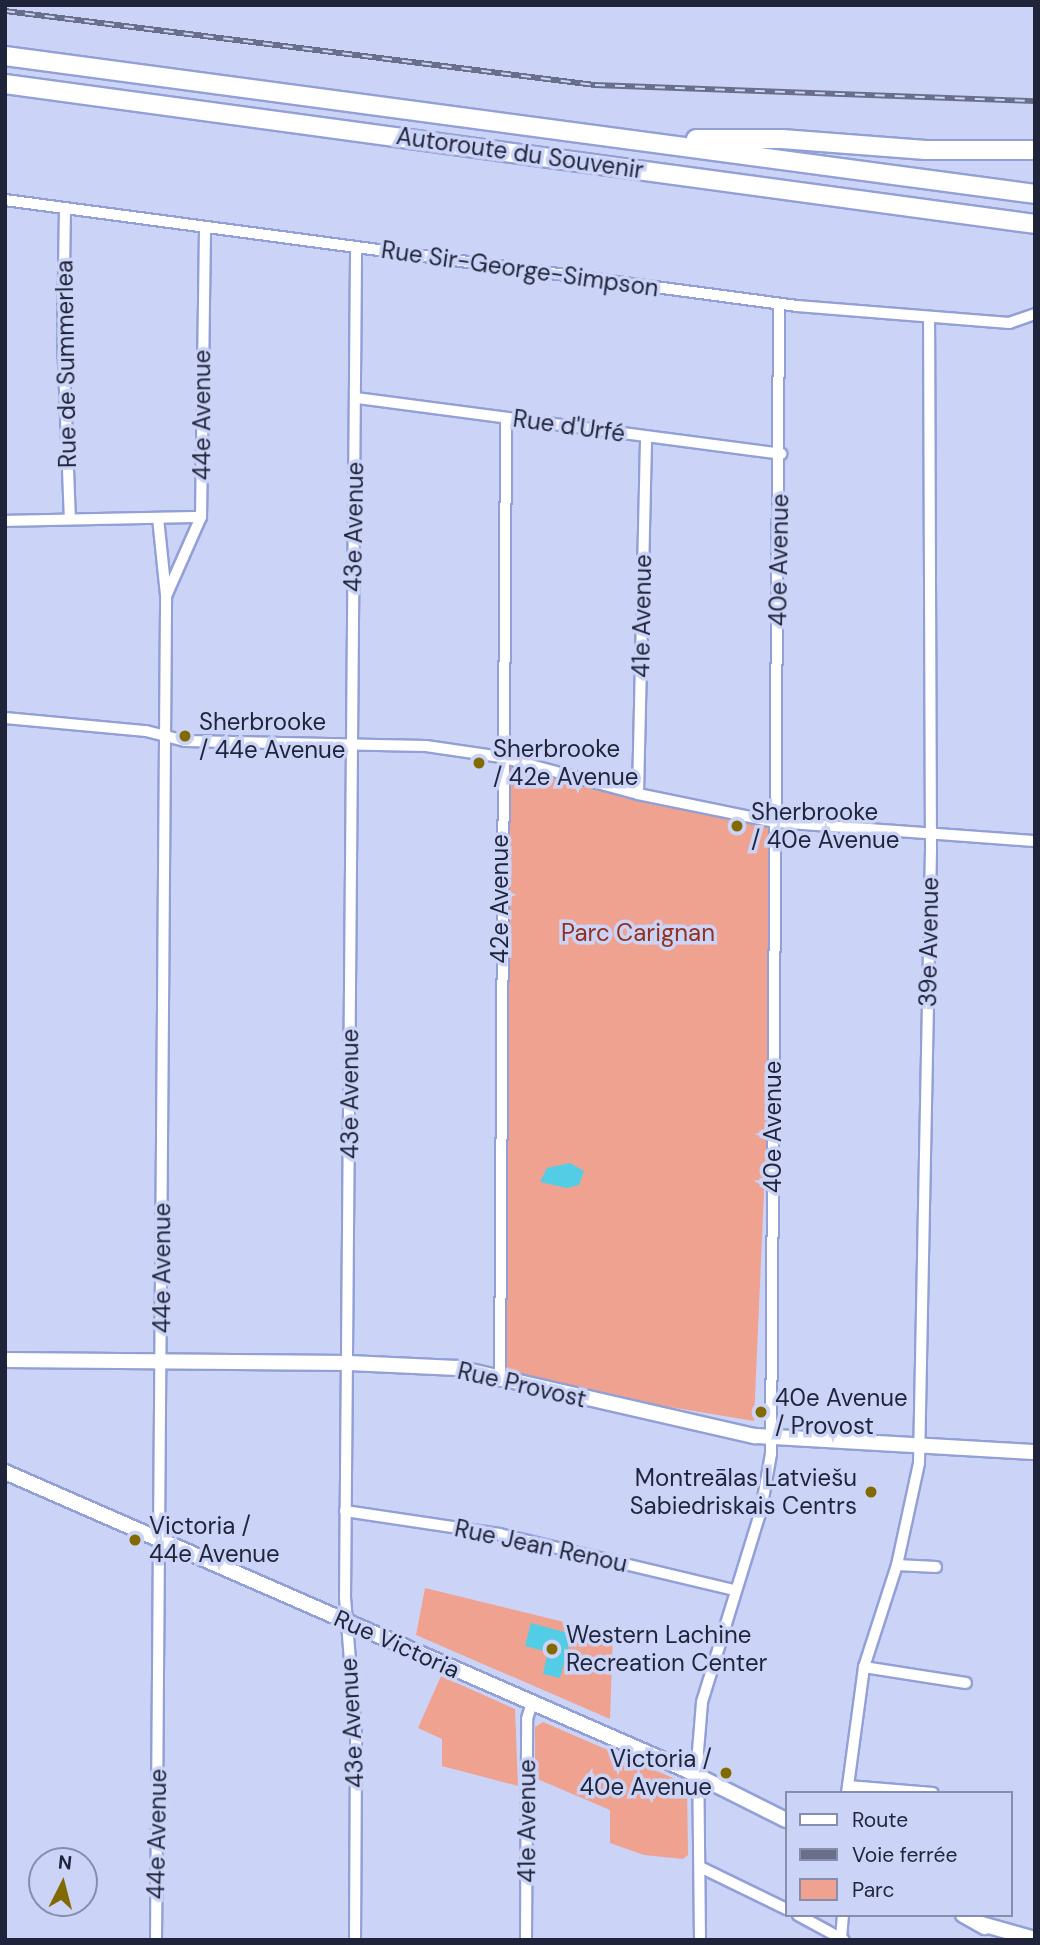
<!DOCTYPE html>
<html>
<head>
<meta charset="utf-8">
<style>
  body { margin:0 }
  #map { position:relative; width:1040px; height:1945px; overflow:hidden; background:#cbd4f7; font-family:"DM Sans",sans-serif }
  div>[style] { position:absolute }
  .green>* { inset:0; background:#f0a290 }
  .water>* { inset:0; background:#53cde5 }
  .roads { filter:drop-shadow(2px 0 #92a0d6) drop-shadow(-2px 0 #92a0d6) drop-shadow(0 2px #92a0d6) drop-shadow(0 -2px #92a0d6) }
  .street>* { height:10px; margin:-5px; padding:0 5px; transform-origin:5px; border-radius:5px; background:#fff }
  .secondary>* { height:14px; margin:-7px; padding:0 7px; transform-origin:7px; border-radius:7px; background:#fff }
  .highway>* { height:18px; margin:-9px; padding:0 9px; transform-origin:9px; border-radius:9px; background:#fff }
  .rail>* { height:6px; margin-top:-3px; transform-origin:0; background:repeating-linear-gradient(90deg,#cbd4f7 0 10px,#696f8b 0 20px); box-sizing:border-box; border-block:2px solid #696f8b }
  .dots>* { width:19px; height:19px; translate:-50% -50%; box-sizing:border-box; border:4px solid #cbd4f7; border-radius:50% }
  span { translate:-50% -50%; white-space:nowrap; text-align:center; line-height:1.15; -webkit-text-stroke:7px #cbd4f7; paint-order:stroke }
  .street-label { font-size:24px; color:#1f243a }
  .poi-label { font-size:24px; color:#1f243a }
  .left { translate:0 -50%; text-align:left }
  .right { translate:-100% -50%; text-align:right }
  .park-label { font-size:24px; color:#93311d }
  .frame { position:absolute; inset:0; border:7px solid #1f243a; pointer-events:none }
  .legend { position:absolute; left:785px; top:1791px; width:228px; height:126px; box-sizing:border-box; background:#cbd4f7; border:2px solid #868eab; margin:0; padding:9px 12px; list-style:none; font-size:21px; color:#1f243a }
  .legend li { display:flex; align-items:center; gap:14px; height:35px }
  .legend b { width:35px; border:2px solid #868eab }
  .north { position:absolute; left:28px; top:1847px; width:70px; height:70px; box-sizing:border-box; background:#cbd4f7; border:2px solid #868eab; border-radius:50%; rotate:6deg; font-size:19px; font-weight:700; line-height:28px; text-align:center; color:#1f243a }
  .north::after { content:''; display:block; margin:auto; width:24px; height:32px; background:#816a02; clip-path:polygon(50% 0,100% 100%,50% 72%,0 100%) }
</style>
</head>
<body>
<div id="map">
  <div class="green">
    <div style="clip-path:polygon(501px 760px,780px 826px,754px 1421px,502px 1379px)"></div>
    <div style="clip-path:polygon(425px 1588px,613px 1634px,610px 1719px,416px 1635px)"></div>
    <div style="clip-path:polygon(441px 1676px,515px 1709px,518px 1786px,442px 1766px,442px 1739px,418px 1728px)"></div>
    <div style="clip-path:polygon(543px 1722px,687px 1784px,688px 1855px,683px 1859px,644px 1855px,610px 1843px,610px 1810px,535px 1778px,535px 1727px)"></div>
  </div>
  <div class="water">
    <div style="clip-path:polygon(570px 1163px,584px 1171px,579px 1185px,567px 1188px,540px 1182px,547px 1168px)"></div>
    <div style="clip-path:polygon(531px 1623px,572px 1634px,560px 1678px,543px 1674px,548px 1652px,525px 1646px)"></div>
  </div>
  <div class="roads">
    <div class="street">
      <div style="left:5px;top:200px;width:799px;rotate:7.62deg"></div>
      <div style="left:797px;top:306px;width:213px;rotate:4.6deg"></div>
      <div style="left:1009px;top:323px;width:28px;rotate:-19deg"></div>
      <div style="left:65px;top:208px;width:131px;rotate:90.9deg"></div>
      <div style="left:63px;top:339px;width:180px;rotate:87.8deg"></div>
      <div style="left:357px;top:398px;width:428px;rotate:7.5deg"></div>
      <div style="left:5px;top:521px;width:196px;rotate:-1.2deg"></div>
      <div style="left:167px;top:594px;width:84px;rotate:-66.2deg"></div>
      <div style="left:201px;top:517px;width:290px;rotate:-89.2deg"></div>
      <div style="left:5px;top:718px;width:142px;rotate:5.3deg"></div>
      <div style="left:146px;top:731px;width:40px;rotate:14.4deg"></div>
      <div style="left:185px;top:741px;width:241px;rotate:1.2deg"></div>
      <div style="left:426px;top:746px;width:76px;rotate:8.3deg"></div>
      <div style="left:501px;top:757px;width:142px;rotate:15.1deg"></div>
      <div style="left:638px;top:794px;width:139px;rotate:11.6deg"></div>
      <div style="left:774px;top:822px;width:262px;rotate:4.2deg"></div>
      <div style="left:638px;top:794px;width:357px;rotate:-88.7deg"></div>
      <div style="left:500px;top:1381px;width:963px;rotate:-89.64deg"></div>
      <div style="left:345px;top:1511px;width:156px;rotate:8.5deg"></div>
      <div style="left:499px;top:1534px;width:242px;rotate:13.4deg"></div>
      <div style="left:897px;top:1565px;width:39px;rotate:3deg"></div>
      <div style="left:864px;top:1667px;width:103px;rotate:8.9deg"></div>
      <div style="left:848px;top:1786px;width:85px;rotate:4.7deg"></div>
      <div style="left:847px;top:1793px;width:127px;rotate:-82.3deg"></div>
      <div style="left:864px;top:1667px;width:107px;rotate:-72.1deg"></div>
      <div style="left:897px;top:1565px;width:104px;rotate:-77.8deg"></div>
      <div style="left:919px;top:1463px;width:613px;rotate:-88.88deg"></div>
      <div style="left:931px;top:850px;width:533px;rotate:-90.21deg"></div>
      <div style="left:700px;top:1867px;width:96px;rotate:26deg"></div>
      <div style="left:798px;top:1915px;width:52px;rotate:28.5deg"></div>
      <div style="left:841px;top:1938px;width:23px;rotate:-85deg"></div>
      <div style="left:156px;top:1940px;width:1345px;rotate:-89.57deg"></div>
      <div style="left:166px;top:595px;width:77px;rotate:-95.9deg"></div>
      <div style="left:355px;top:1940px;width:203px;rotate:-89.7deg"></div>
      <div style="left:356px;top:1737px;width:140px;rotate:-94.5deg"></div>
      <div style="left:345px;top:1597px;width:1350px;rotate:-89.53deg"></div>
      <div style="left:526px;top:1940px;width:221px;rotate:-89.7deg"></div>
      <div style="left:527px;top:1719px;width:17px;rotate:-73deg"></div>
      <div style="left:700px;top:1940px;width:189px;rotate:-90.6deg"></div>
      <div style="left:698px;top:1751px;width:49px;rotate:-85.3deg"></div>
      <div style="left:702px;top:1702px;width:201px;rotate:-72.9deg"></div>
      <div style="left:761px;top:1510px;width:57px;rotate:-79.9deg"></div>
      <div style="left:771px;top:1454px;width:1150px;rotate:-89.6deg"></div>
    </div>
    <div class="secondary">
      <div style="left:5px;top:1360px;width:344px;rotate:0.5deg"></div>
      <div style="left:349px;top:1363px;width:108px;rotate:2.7deg"></div>
      <div style="left:457px;top:1368px;width:306px;rotate:12.9deg"></div>
      <div style="left:755px;top:1436px;width:280px;rotate:3.3deg"></div>
      <div style="left:5px;top:1472px;width:739px;rotate:23.62deg"></div>
      <div style="left:682px;top:1768px;width:116px;rotate:26.6deg"></div>
      <div style="left:963px;top:1915px;width:25px;rotate:29deg"></div>
      <div style="left:978px;top:1923px;width:59px;rotate:15.7deg"></div>
    </div>
    <div class="highway">
      <div style="left:5px;top:56px;width:1039px;rotate:7.63deg"></div>
      <div style="left:5px;top:84px;width:1039px;rotate:7.74deg"></div>
      <div style="left:696px;top:139px;width:86px"></div>
      <div style="left:782px;top:139px;width:144px;rotate:4.4deg"></div>
      <div style="left:926px;top:150px;width:109px"></div>
    </div>
  </div>
  <div class="rail">
    <div style="left:5px;top:11px;width:595px;rotate:7.15deg"></div>
    <div style="left:595px;top:85px;width:440px;rotate:2.1deg"></div>
  </div>
  <div class="dots">
    <div style="left:185px;top:736px;background:#816a02"></div>
    <div style="left:479px;top:763px;background:#816a02"></div>
    <div style="left:737px;top:826px;background:#816a02"></div>
    <div style="left:761px;top:1412px;background:#816a02"></div>
    <div style="left:871px;top:1492px;background:#816a02"></div>
    <div style="left:135px;top:1540px;background:#816a02"></div>
    <div style="left:552px;top:1649px;background:#816a02"></div>
    <div style="left:726px;top:1773px;background:#816a02"></div>
  </div>
  <div class="street-label">
    <span style="left:520px;top:153px;rotate:8deg">Autoroute du Souvenir</span>
    <span style="left:520px;top:269px;rotate:8deg">Rue Sir-George-Simpson</span>
    <span style="left:66px;top:364px;rotate:-91deg">Rue de Summerlea</span>
    <span style="left:202px;top:415px;rotate:-90deg">44e Avenue</span>
    <span style="left:569px;top:426px;rotate:8deg">Rue d'Urfé</span>
    <span style="left:354px;top:527px;rotate:-89deg">43e Avenue</span>
    <span style="left:779px;top:560px;rotate:-89deg">40e Avenue</span>
    <span style="left:642px;top:616px;rotate:-89deg">41e Avenue</span>
    <span style="left:500px;top:899px;rotate:-90deg">42e Avenue</span>
    <span style="left:929px;top:942px;rotate:-89deg">39e Avenue</span>
    <span style="left:350px;top:1094px;rotate:-90deg">43e Avenue</span>
    <span style="left:773px;top:1127px;rotate:-90deg">40e Avenue</span>
    <span style="left:162px;top:1268px;rotate:-90deg">44e Avenue</span>
    <span style="left:522px;top:1385px;rotate:13deg">Rue Provost</span>
    <span style="left:541px;top:1546px;rotate:12deg">Rue Jean Renou</span>
    <span style="left:397px;top:1644px;rotate:24deg">Rue Victoria</span>
    <span style="left:352px;top:1723px;rotate:-93deg">43e Avenue</span>
    <span style="left:527px;top:1821px;rotate:-90deg">41e Avenue</span>
    <span style="left:157px;top:1834px;rotate:-89deg">44e Avenue</span>
  </div>
  <div class="poi-label">
    <span class="left" style="left:199px;top:736px">Sherbrooke<br>/ 44e Avenue</span>
    <span class="left" style="left:493px;top:763px">Sherbrooke<br>/ 42e Avenue</span>
    <span class="left" style="left:751px;top:826px">Sherbrooke<br>/ 40e Avenue</span>
    <span class="left" style="left:775px;top:1412px">40e Avenue<br>/ Provost</span>
    <span class="right" style="left:857px;top:1492px">Montreālas Latviešu<br>Sabiedriskais Centrs</span>
    <span class="left" style="left:149px;top:1540px">Victoria /<br>44e Avenue</span>
    <span class="left" style="left:566px;top:1649px">Western Lachine<br>Recreation Center</span>
    <span class="right" style="left:712px;top:1773px">Victoria /<br>40e Avenue</span>
  </div>
  <div class="park-label">
    <span style="left:638px;top:933px">Parc Carignan</span>
  </div>
  <div class="frame"></div>
  <ul class="legend">
  <li><b style="height:9px;background:#fff"></b>Route</li>
  <li><b style="height:9px;background:#696f8b"></b>Voie ferrée</li>
  <li><b style="height:19px;background:#f0a290"></b>Parc</li>
  </ul>
  <div class="north">N</div>
</div>
</body>
</html>
